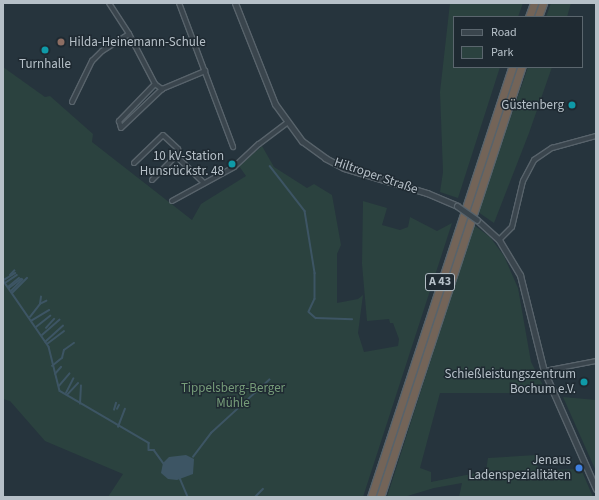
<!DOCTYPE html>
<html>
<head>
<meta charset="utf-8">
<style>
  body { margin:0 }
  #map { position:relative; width:599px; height:500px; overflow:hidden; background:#26343d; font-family:"Source Sans 3",sans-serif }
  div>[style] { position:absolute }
  .green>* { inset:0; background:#2b423f }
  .water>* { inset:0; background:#3d5564 }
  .stream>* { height:1.5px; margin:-0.75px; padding:0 0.75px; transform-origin:0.75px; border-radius:0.75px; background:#3d5564 }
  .roads { filter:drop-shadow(1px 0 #58636b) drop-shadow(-1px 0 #58636b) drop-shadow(0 1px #58636b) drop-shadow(0 -1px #58636b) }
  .minor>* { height:4px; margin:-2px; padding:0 2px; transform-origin:2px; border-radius:2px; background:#3a454d }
  .tertiary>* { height:5px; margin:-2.5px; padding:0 2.5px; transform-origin:2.5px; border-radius:2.5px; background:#3a454d }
  .motorway>* { height:7px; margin:-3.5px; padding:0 3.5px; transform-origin:3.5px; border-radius:3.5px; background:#736458 }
  .bridges { filter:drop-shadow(1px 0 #58636b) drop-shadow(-1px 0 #58636b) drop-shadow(0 1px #58636b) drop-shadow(0 -1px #58636b) }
  .tertiary-bridge>* { height:5px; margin:-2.5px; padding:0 2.5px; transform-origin:2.5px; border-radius:2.5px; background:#3a454d }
  .dots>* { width:11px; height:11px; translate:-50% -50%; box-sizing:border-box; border:2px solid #1f2a32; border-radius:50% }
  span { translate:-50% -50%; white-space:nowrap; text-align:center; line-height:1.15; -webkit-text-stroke:3px #1f2a32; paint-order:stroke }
  .shield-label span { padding:1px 3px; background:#1f2a32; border:1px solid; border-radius:3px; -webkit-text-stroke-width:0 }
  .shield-label { font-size:12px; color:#b6c0c8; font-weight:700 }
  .poi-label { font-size:13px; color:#b6c0c8 }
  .left { translate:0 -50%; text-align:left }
  .right { translate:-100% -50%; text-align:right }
  .street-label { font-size:13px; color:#b6c0c8 }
  .park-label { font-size:13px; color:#769c79 }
  .frame { position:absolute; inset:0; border:4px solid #b6c0c8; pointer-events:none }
  .legend { position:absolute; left:453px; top:16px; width:130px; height:52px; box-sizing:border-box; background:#1f2a32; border:1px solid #5b666e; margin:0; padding:5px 7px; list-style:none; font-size:12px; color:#b6c0c8 }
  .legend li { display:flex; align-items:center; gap:8px; height:20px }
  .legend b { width:20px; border:1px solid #5b666e }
</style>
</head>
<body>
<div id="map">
  <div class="green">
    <div style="clip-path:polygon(450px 3px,523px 3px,518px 17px,454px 17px,454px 67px,500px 67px,458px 198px,440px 192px,443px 172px,440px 92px)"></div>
    <div style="clip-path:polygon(551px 3px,571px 3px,567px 17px,546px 17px)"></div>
    <div style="clip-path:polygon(3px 67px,45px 97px,50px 96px,93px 134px,92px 142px,192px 220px,201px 204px,246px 176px,239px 166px,262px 146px,274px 167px,307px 188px,314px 184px,332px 195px,341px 245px,337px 254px,337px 303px,358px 299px,363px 295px,358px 333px,364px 352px,398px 346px,399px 339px,393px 323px,390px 323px,389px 319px,367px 321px,362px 264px,363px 201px,387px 208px,382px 225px,400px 230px,408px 227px,410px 217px,437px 231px,452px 223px,363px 497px,108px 497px,123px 474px,45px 441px,10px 401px,3px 399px)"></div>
    <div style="clip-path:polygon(528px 67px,552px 67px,529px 133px,494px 223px,478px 212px)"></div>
    <div style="clip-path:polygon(474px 225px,490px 237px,504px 256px,518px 288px,531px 362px,547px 393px,440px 393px,420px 468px,431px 472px,431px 482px,486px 471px,488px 458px,536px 455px,537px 466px,541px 470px,581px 469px,593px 497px,459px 497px,462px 483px,434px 488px,404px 497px,387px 497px)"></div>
    <div style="clip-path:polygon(563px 397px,596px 400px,596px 471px,595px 469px)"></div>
  </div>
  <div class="water">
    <div style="clip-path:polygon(186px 455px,194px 459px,193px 474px,177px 480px,168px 479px,161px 473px,163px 463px,169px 457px)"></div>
  </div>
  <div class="stream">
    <div style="left:270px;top:166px;width:57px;rotate:52.1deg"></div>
    <div style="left:305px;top:211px;width:63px;rotate:80.8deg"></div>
    <div style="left:315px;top:273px;width:26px;rotate:90deg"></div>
    <div style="left:315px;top:299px;width:14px;rotate:115deg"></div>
    <div style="left:309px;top:312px;width:9px;rotate:41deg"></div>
    <div style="left:316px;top:318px;width:36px;rotate:2deg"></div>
    <div style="left:10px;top:275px;width:6px;rotate:-45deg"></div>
    <div style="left:3px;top:280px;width:81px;rotate:55.5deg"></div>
    <div style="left:49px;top:347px;width:45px;rotate:76deg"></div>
    <div style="left:60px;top:391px;width:103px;rotate:30.3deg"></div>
    <div style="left:149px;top:443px;width:7px;rotate:90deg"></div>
    <div style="left:149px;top:450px;width:5px"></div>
    <div style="left:154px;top:450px;width:17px;rotate:54deg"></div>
    <div style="left:4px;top:280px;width:13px;rotate:-32deg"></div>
    <div style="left:5px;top:283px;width:14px;rotate:-34deg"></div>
    <div style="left:8px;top:287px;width:14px;rotate:-39deg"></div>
    <div style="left:9px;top:288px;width:15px;rotate:-37deg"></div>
    <div style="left:11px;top:291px;width:16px;rotate:-45deg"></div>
    <div style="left:12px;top:293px;width:21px;rotate:-45deg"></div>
    <div style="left:40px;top:304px;width:7px;rotate:-27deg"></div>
    <div style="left:30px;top:317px;width:16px;rotate:-52deg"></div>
    <div style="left:40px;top:304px;width:7px;rotate:-82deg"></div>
    <div style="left:31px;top:321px;width:21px;rotate:-31deg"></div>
    <div style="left:36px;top:327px;width:18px;rotate:-38deg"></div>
    <div style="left:46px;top:328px;width:12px;rotate:-48deg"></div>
    <div style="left:42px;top:335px;width:23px;rotate:-41deg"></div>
    <div style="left:45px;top:342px;width:24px;rotate:-42deg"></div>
    <div style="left:47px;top:344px;width:21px;rotate:-37deg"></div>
    <div style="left:52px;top:366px;width:13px;rotate:-39deg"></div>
    <div style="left:62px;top:358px;width:8px;rotate:-76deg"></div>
    <div style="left:64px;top:350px;width:12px;rotate:-35deg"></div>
    <div style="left:55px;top:374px;width:9px;rotate:-49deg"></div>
    <div style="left:59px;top:386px;width:16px;rotate:-50deg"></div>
    <div style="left:66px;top:393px;width:16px;rotate:-63deg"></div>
    <div style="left:67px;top:395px;width:16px;rotate:-47deg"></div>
    <div style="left:80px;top:404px;width:18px;rotate:-87deg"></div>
    <div style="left:117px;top:409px;width:4px;rotate:-63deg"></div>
    <div style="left:114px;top:410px;width:7px;rotate:-74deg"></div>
    <div style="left:118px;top:427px;width:19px;rotate:-69deg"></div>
    <div style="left:193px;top:457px;width:30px;rotate:-53deg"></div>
    <div style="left:211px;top:433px;width:79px;rotate:-42.4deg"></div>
    <div style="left:180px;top:478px;width:21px;rotate:67deg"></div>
    <div style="left:255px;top:497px;width:11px;rotate:-45deg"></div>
  </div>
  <div class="roads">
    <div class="minor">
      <div style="left:109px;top:3px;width:37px;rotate:57deg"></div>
      <div style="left:129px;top:34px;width:56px;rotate:62.5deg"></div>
      <div style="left:155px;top:84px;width:9px;rotate:36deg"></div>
      <div style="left:179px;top:3px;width:154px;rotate:69.4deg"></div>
      <div style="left:155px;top:84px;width:52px;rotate:134.2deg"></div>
      <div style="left:119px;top:121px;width:7px;rotate:74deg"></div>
      <div style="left:121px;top:128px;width:57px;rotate:-43.6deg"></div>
      <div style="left:162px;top:89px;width:47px;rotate:-22.7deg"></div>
      <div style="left:72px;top:102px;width:46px;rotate:-64deg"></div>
      <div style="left:92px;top:61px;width:14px;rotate:-45deg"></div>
      <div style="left:102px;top:51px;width:32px;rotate:-32deg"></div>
      <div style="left:134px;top:163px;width:40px;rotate:-44deg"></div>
      <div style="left:163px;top:135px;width:21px;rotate:43deg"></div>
      <div style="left:178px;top:149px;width:7px;rotate:106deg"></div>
      <div style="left:176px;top:156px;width:39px;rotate:44deg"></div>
      <div style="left:152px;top:180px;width:34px;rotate:-45deg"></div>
      <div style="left:172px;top:201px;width:71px;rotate:-28.7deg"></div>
      <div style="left:234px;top:167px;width:34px;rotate:-43deg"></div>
      <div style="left:259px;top:144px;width:35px;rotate:-37deg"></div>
      <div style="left:499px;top:240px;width:18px;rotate:-45deg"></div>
      <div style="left:512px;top:227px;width:47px;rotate:-76.6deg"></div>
      <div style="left:523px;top:181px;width:24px;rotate:-62deg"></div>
      <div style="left:534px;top:160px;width:22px;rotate:-34deg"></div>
      <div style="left:552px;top:148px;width:46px;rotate:-15.3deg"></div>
      <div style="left:544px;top:371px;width:53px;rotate:-10.9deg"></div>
    </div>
    <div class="tertiary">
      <div style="left:235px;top:3px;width:109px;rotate:68.4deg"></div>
      <div style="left:275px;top:104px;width:46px;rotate:53.9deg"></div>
      <div style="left:302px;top:141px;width:29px;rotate:36deg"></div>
      <div style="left:325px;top:158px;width:21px;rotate:28deg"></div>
      <div style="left:344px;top:168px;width:87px;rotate:16.8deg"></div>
      <div style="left:427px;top:193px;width:33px;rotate:23deg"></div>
      <div style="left:477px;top:220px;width:30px;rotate:42deg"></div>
      <div style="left:499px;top:240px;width:41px;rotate:59deg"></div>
      <div style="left:520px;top:275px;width:99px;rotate:76deg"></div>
      <div style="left:544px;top:371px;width:129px;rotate:66.2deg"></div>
    </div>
    <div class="motorway">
      <div style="left:529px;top:17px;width:15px;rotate:-70deg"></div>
      <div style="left:538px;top:17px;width:15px;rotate:-70deg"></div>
      <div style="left:371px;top:497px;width:453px;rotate:-71.8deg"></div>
      <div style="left:380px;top:497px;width:453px;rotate:-71.8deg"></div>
    </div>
  </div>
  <div class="bridges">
    <div class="tertiary-bridge">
      <div style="left:457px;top:206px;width:24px;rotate:35deg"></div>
    </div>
  </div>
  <div class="dots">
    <div style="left:61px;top:42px;background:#8d6e63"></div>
    <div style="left:45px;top:50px;background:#0f9aa8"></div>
    <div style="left:572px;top:105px;background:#0f9aa8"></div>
    <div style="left:232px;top:164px;background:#0f9aa8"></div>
    <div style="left:584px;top:382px;background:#0f9aa8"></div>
    <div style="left:579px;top:468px;background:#3f7fe0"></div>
  </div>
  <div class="shield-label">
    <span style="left:440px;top:282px">A 43</span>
  </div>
  <div class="poi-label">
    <span class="left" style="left:69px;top:42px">Hilda-Heinemann-Schule</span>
    <span style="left:45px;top:64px">Turnhalle</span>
    <span class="right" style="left:564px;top:105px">Güstenberg</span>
    <span class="right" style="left:224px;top:164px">10 kV-Station<br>Hunsrückstr. 48</span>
    <span class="right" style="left:576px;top:382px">Schießleistungszentrum<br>Bochum e.V.</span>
    <span class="right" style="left:571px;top:468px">Jenaus<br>Ladenspezialitäten</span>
  </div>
  <div class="street-label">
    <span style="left:376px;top:176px;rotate:19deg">Hiltroper Straße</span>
  </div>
  <div class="park-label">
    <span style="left:233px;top:396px">Tippelsberg-Berger<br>Mühle</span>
  </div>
  <div class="frame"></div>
  <ul class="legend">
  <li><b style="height:5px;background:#3a454d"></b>Road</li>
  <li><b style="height:11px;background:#2b423f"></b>Park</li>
  </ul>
</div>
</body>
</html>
